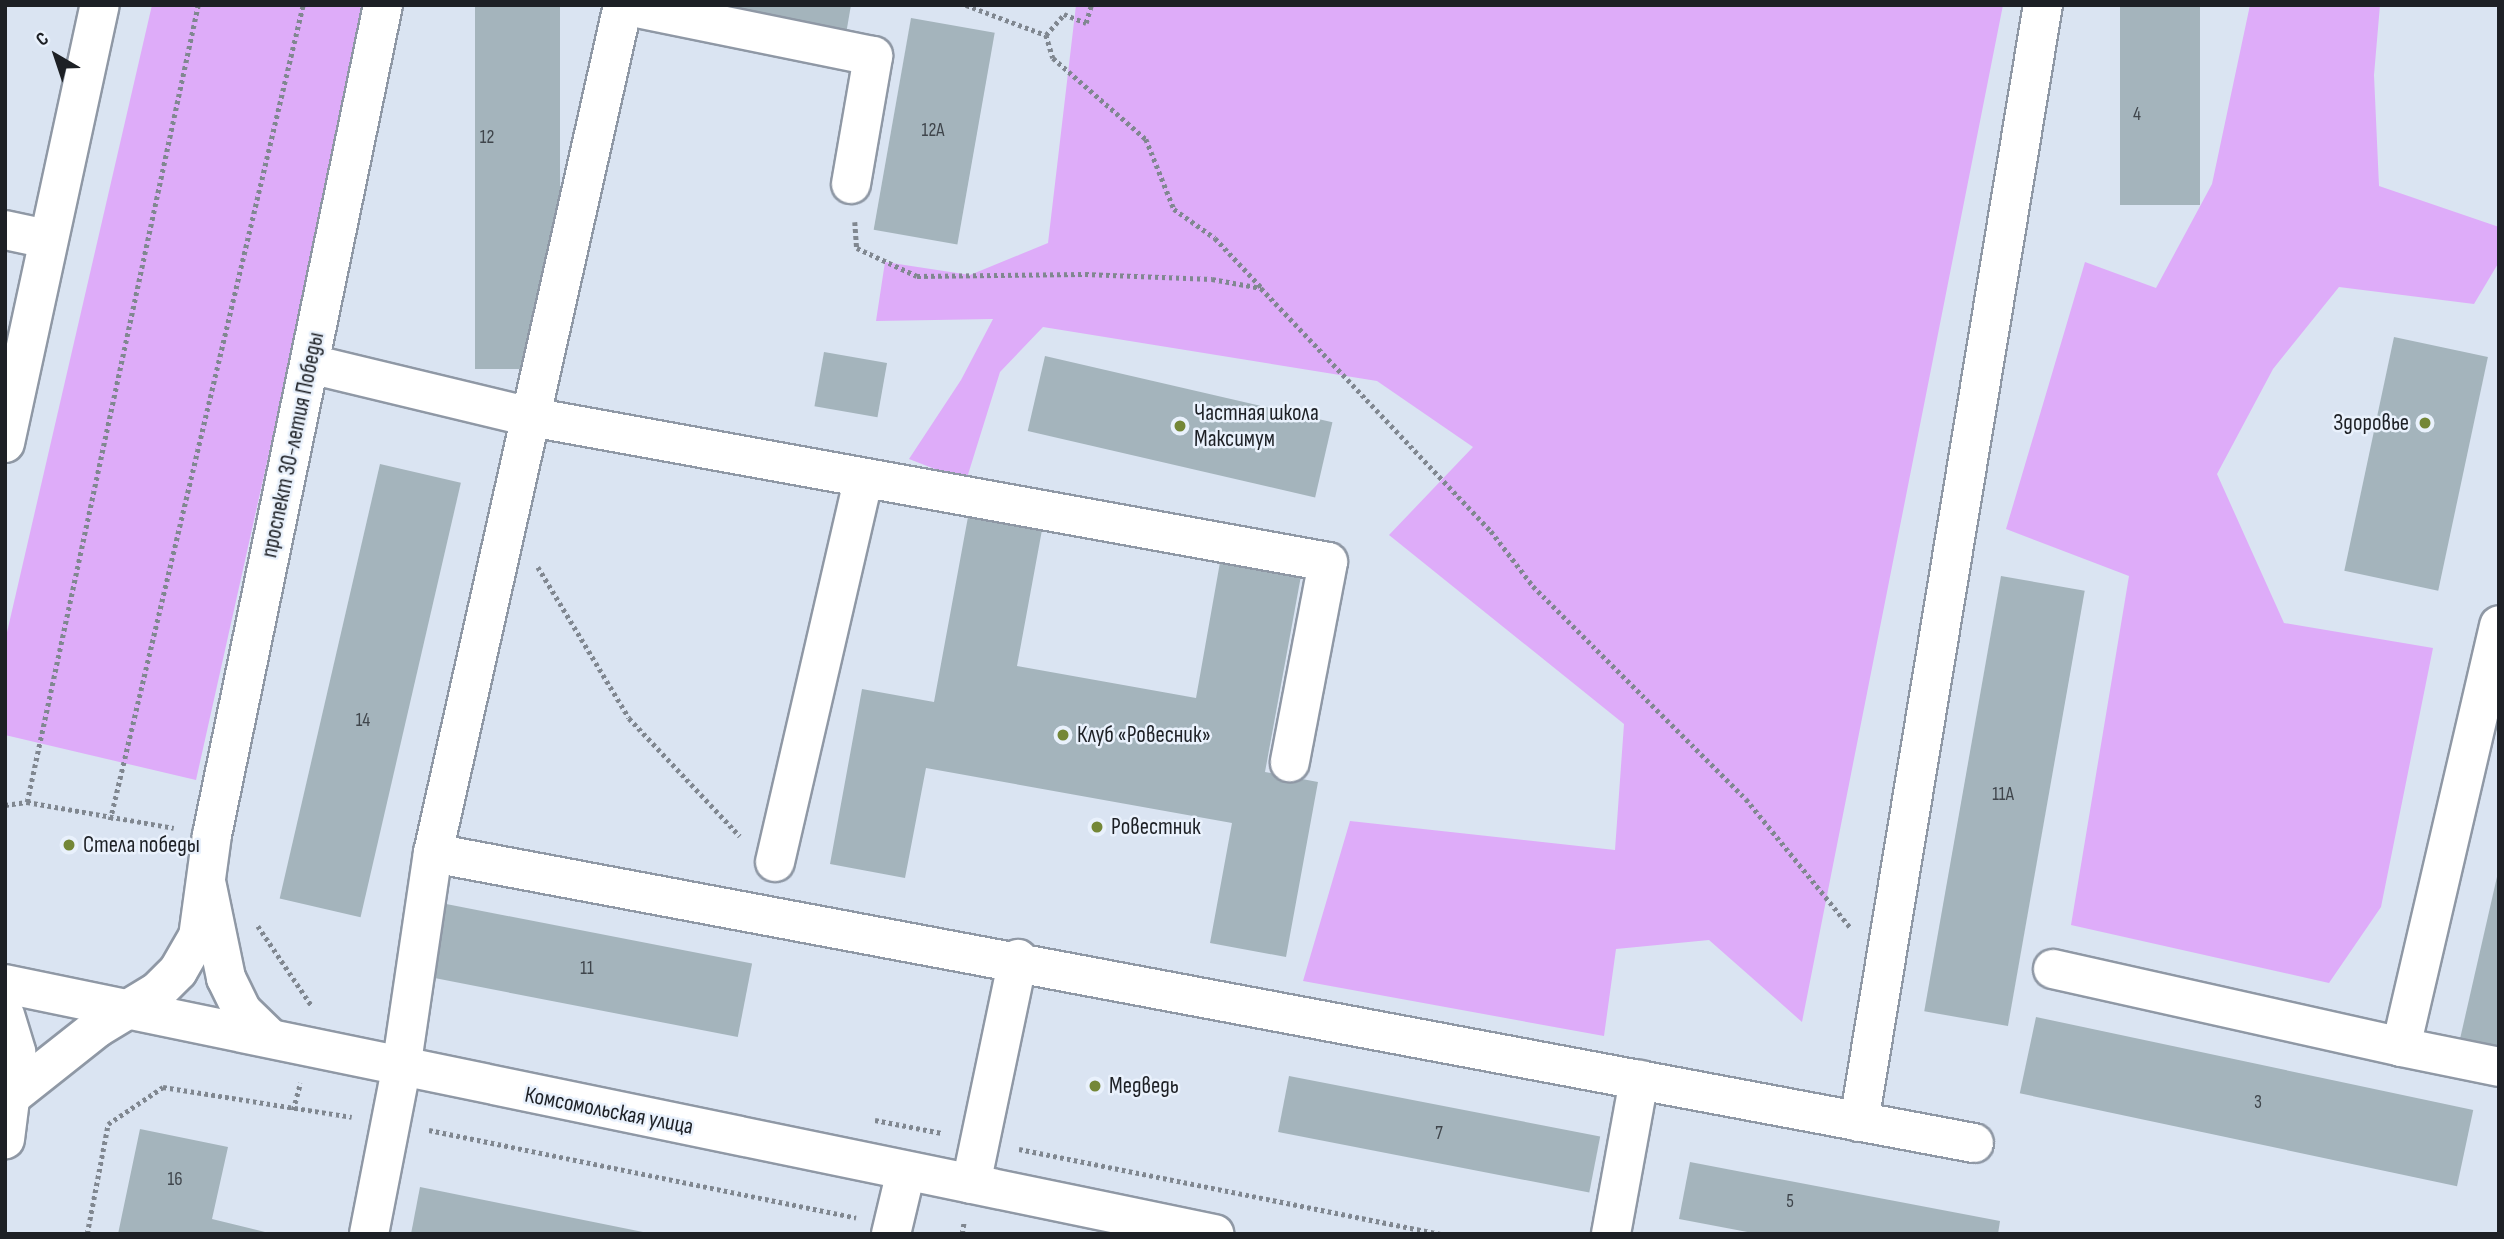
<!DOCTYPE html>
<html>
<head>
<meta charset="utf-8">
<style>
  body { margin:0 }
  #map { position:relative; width:2504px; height:1239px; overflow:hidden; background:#dae4f2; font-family:"Sofia Sans Condensed",sans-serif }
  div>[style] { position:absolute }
  .green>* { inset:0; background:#deacf9 }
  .building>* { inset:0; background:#a4b4bc; transform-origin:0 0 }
  .path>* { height:4.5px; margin-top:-2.25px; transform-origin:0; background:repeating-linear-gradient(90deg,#808790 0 3.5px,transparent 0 7px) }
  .roads { filter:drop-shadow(2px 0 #8f98a5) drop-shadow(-2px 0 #8f98a5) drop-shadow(0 2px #8f98a5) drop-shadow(0 -2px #8f98a5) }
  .minor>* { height:38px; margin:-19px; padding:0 19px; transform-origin:19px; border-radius:19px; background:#fff }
  .major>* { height:38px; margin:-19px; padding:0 19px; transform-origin:19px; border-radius:19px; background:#fff }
  .dots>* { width:19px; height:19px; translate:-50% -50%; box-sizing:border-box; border:4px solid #e9f1fc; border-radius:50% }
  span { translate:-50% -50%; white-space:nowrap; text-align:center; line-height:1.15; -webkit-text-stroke:5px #e9f1fc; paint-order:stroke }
  .number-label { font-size:19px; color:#3f454b }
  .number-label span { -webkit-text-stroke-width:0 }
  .poi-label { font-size:23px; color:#1d2025 }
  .left { translate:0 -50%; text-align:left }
  .right { translate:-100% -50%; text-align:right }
  .street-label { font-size:23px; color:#1d2025 }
  .frame { position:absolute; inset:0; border:7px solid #1d2025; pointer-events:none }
  .north { position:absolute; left:21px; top:21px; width:70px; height:70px; -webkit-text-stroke:5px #e9f1fc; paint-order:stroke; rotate:321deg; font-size:19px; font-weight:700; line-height:28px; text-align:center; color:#1d2025 }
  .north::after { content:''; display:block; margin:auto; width:24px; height:32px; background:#1d2025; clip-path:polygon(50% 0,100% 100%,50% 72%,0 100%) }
</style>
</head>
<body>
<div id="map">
  <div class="green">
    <div style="clip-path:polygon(152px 5px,369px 5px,196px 780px,5px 735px,5px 641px)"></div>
    <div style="clip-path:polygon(1076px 5px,2003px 5px,1802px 1022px,1709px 940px,1616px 949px,1604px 1036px,1303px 981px,1350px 821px,1615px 850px,1624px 724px,1389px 535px,1473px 447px,1377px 381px,1043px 327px,1000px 372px,966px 481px,909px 459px,961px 380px,993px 319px,876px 321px,885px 262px,970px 275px,1048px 243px)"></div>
    <div style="clip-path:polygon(2250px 5px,2380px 5px,2374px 75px,2379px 186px,2499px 227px,2499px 262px,2474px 304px,2339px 287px,2273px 369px,2217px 474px,2284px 623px,2433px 648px,2381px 907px,2329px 983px,2071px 925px,2129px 576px,2006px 529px,2085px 262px,2156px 288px,2212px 184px)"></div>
  </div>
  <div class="building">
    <div style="left:475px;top:5px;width:85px;height:364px"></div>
    <div style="clip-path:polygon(698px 5px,851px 5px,846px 34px)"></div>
    <div style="left:2120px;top:5px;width:80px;height:200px"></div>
    <div style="left:911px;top:18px;width:85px;height:215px;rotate:10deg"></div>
    <div style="left:2394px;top:337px;width:96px;height:239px;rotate:12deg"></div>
    <div style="left:824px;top:352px;width:64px;height:55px;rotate:10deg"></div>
    <div style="left:1045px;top:356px;width:295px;height:77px;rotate:13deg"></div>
    <div style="left:380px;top:464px;width:83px;height:446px;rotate:13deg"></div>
    <div style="clip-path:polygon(970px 506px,1044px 519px,1017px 666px,1196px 698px,1222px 551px,1303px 565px,1265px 772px,1318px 782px,1286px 957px,1210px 943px,1232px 823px,926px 768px,905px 878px,830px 864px,862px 689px,934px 702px)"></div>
    <div style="left:2001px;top:576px;width:85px;height:442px;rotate:10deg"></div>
    <div style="clip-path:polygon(2499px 868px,2499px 1047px,2460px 1039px)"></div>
    <div style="left:436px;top:902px;width:322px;height:75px;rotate:11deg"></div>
    <div style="left:2036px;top:1017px;width:447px;height:78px;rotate:12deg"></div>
    <div style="left:1289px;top:1076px;width:317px;height:57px;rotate:11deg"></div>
    <div style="clip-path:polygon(140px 1129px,228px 1147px,212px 1219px,273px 1234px,118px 1234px)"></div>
    <div style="clip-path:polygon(1690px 1162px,2000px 1221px,1998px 1234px,1758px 1234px,1679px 1219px)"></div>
    <div style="clip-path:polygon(420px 1187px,648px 1233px,648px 1234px,411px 1234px)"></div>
  </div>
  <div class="path">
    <div style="left:966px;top:5px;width:85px;rotate:20.6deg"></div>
    <div style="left:1046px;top:35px;width:24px;rotate:73deg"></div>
    <div style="left:1053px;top:58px;width:123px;rotate:41.1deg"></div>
    <div style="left:1146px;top:139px;width:75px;rotate:68.2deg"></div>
    <div style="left:1174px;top:209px;width:50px;rotate:35.3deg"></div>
    <div style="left:1215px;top:238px;width:67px;rotate:46.8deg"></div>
    <div style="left:1046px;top:35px;width:28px;rotate:-49deg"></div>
    <div style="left:1064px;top:14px;width:24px;rotate:22deg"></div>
    <div style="left:1086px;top:23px;width:19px;rotate:-74deg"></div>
    <div style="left:855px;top:222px;width:26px;rotate:86deg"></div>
    <div style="left:857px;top:248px;width:66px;rotate:25deg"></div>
    <div style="left:917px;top:276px;width:168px;rotate:-0.7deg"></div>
    <div style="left:1085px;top:274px;width:127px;rotate:2.3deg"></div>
    <div style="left:1212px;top:279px;width:50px;rotate:10.4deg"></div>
    <div style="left:1261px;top:288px;width:335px;rotate:46.6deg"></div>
    <div style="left:1491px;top:531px;width:69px;rotate:52.6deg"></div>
    <div style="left:1533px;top:586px;width:301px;rotate:45deg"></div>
    <div style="left:1746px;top:799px;width:165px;rotate:50.9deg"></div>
    <div style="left:538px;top:567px;width:176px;rotate:58.9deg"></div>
    <div style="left:629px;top:718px;width:162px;rotate:46.8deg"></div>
    <div style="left:27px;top:802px;width:815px;rotate:-77.89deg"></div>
    <div style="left:5px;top:805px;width:22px;rotate:-8deg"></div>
    <div style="left:27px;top:802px;width:149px;rotate:10deg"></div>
    <div style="left:110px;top:820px;width:838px;rotate:-76.68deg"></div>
    <div style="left:258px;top:926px;width:97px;rotate:56deg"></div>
    <div style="left:293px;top:1110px;width:28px;rotate:-75deg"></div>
    <div style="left:875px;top:1120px;width:68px;rotate:11deg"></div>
    <div style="left:429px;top:1130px;width:436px;rotate:11.6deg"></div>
    <div style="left:1019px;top:1149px;width:430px;rotate:11.4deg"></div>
    <div style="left:87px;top:1234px;width:112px;rotate:-79.2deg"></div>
    <div style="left:108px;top:1124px;width:66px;rotate:-33.9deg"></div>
    <div style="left:163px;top:1087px;width:191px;rotate:9deg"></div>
    <div style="left:962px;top:1234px;width:13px;rotate:-81deg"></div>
  </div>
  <div class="roads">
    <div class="minor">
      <div style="left:851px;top:184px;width:130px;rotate:-80.2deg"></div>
      <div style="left:873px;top:56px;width:255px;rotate:-168.5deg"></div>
      <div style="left:623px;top:5px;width:869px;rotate:102.63deg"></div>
      <div style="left:433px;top:853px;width:1568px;rotate:10.66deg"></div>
      <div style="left:5px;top:230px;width:43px;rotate:12.1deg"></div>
      <div style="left:310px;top:364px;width:227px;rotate:13.5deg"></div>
      <div style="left:531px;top:417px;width:810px;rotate:10.31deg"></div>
      <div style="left:1328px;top:562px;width:204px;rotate:100.8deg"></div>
      <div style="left:775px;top:862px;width:392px;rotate:-77deg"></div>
      <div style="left:207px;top:886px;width:94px;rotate:78.3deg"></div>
      <div style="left:226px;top:978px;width:37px;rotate:64deg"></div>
      <div style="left:242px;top:1011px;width:39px;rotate:44deg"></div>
      <div style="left:2053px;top:969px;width:357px;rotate:12.6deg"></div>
      <div style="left:2401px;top:1047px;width:433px;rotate:-76.9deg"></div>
      <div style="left:5px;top:984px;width:1235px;rotate:11.68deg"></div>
      <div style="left:2401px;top:1047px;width:100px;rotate:11.5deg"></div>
      <div style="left:1859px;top:1122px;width:1132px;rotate:-80.65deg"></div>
      <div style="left:971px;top:1184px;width:230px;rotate:-78.2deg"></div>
      <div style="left:369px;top:1234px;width:168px;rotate:-79deg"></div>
      <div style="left:401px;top:1069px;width:218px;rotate:-81.6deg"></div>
      <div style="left:891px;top:1234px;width:65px;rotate:-76.6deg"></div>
      <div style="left:1611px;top:1234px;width:157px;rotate:-79.7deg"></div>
    </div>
    <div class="major">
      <div style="left:5px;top:443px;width:448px;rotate:-77.8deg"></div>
      <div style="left:5px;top:1015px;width:39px;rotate:73deg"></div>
      <div style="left:16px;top:1052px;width:88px;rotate:97.2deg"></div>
      <div style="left:15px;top:1093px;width:105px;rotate:-38.4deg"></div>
      <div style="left:97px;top:1028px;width:71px;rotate:-31.2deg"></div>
      <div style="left:158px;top:991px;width:28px;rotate:-45deg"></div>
      <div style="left:178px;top:971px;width:39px;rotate:-60deg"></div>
      <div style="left:198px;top:937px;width:103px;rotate:-82.2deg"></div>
      <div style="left:212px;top:835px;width:847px;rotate:-78.36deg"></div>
    </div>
  </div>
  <div class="dots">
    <div style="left:2425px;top:423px;background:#748737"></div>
    <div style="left:1180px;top:426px;background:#748737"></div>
    <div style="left:1063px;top:735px;background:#748737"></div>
    <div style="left:1097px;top:827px;background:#748737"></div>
    <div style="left:69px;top:845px;background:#748737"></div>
    <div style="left:1095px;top:1086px;background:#748737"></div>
  </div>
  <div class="number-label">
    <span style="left:2137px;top:115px">4</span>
    <span style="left:933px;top:131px">12А</span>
    <span style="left:487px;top:138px">12</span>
    <span style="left:363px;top:721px">14</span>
    <span style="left:2003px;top:795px">11А</span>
    <span style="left:587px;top:969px">11</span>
    <span style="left:2258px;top:1103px">3</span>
    <span style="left:1439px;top:1134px">7</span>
    <span style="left:175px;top:1180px">16</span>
    <span style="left:1790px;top:1202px">5</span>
  </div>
  <div class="poi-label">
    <span class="left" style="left:1194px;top:426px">Частная школа<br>Максимум</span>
    <span class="right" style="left:2409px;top:423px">Здоровье</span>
    <span class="left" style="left:1077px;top:735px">Клуб «Ровесник»</span>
    <span class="left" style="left:1111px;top:827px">Ровестник</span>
    <span class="left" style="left:83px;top:845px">Стела победы</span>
    <span class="left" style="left:1109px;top:1086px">Медведь</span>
  </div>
  <div class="street-label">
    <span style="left:293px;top:445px;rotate:-78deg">проспект 30-летия Победы</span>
    <span style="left:609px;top:1111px;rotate:11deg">Комсомольская улица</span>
  </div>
  <div class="frame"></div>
  <div class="north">С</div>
</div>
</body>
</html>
